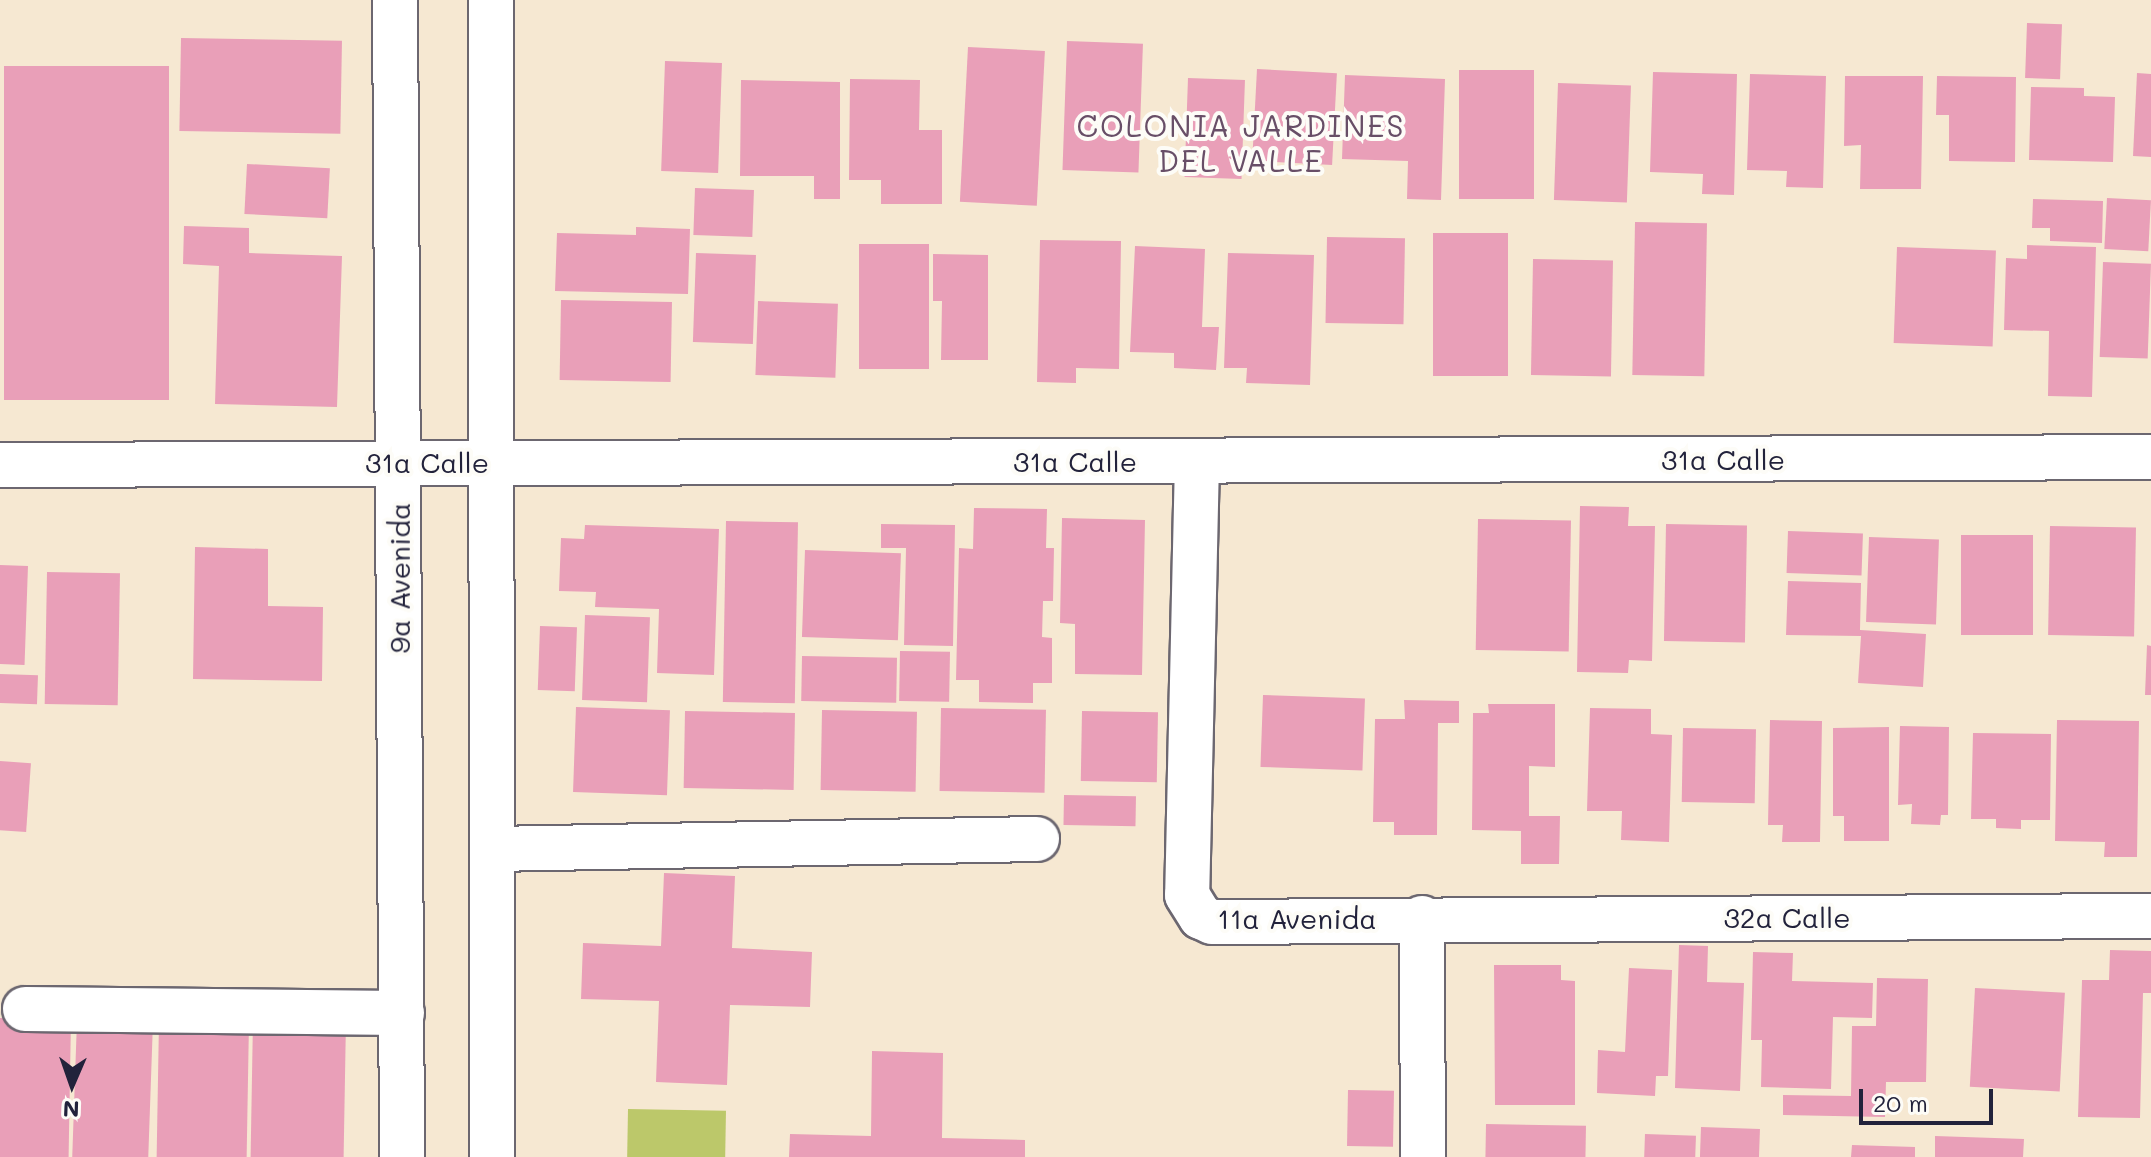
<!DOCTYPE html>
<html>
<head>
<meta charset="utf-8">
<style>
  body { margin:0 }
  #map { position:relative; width:2151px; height:1157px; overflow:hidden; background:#f6e8d2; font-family:Mali,sans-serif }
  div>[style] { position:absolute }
  .green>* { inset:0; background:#bcc86a; transform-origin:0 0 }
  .building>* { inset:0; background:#e99fb8; transform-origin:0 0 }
  .roads { filter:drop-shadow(2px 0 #6c6770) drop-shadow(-2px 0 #6c6770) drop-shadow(0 2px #6c6770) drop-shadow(0 -2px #6c6770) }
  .minor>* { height:44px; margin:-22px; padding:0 22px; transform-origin:22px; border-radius:22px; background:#fff }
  span { translate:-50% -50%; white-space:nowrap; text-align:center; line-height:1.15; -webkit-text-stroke:8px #fdfcf7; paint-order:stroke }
  .street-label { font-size:28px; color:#22223b }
  .neighbourhood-label { font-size:30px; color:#684e67; letter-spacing:2px }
  .north { position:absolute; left:32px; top:1045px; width:80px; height:80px; -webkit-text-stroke:6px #fdfcf7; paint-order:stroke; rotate:182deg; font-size:22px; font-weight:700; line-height:32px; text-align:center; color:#22223b }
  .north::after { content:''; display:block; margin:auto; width:28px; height:36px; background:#22223b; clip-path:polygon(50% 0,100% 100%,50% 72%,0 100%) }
  .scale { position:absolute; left:1859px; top:1089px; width:134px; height:36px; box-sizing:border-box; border:4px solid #22223b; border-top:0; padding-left:10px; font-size:24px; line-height:28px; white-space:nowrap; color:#22223b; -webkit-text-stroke:6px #fdfcf7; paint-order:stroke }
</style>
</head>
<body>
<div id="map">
  <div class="green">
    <div style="left:628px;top:1109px;width:98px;height:48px;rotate:1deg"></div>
  </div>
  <div class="building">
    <div style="left:2027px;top:23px;width:35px;height:55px;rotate:2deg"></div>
    <div style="left:181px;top:38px;width:161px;height:93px;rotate:1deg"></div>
    <div style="left:1067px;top:41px;width:76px;height:129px;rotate:2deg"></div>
    <div style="left:968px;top:47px;width:77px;height:155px;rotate:3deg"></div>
    <div style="left:665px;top:61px;width:57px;height:110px;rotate:2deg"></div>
    <div style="left:4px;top:66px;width:165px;height:334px"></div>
    <div style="left:1257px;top:69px;width:80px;height:92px;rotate:3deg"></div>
    <div style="left:1459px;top:70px;width:75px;height:129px"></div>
    <div style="clip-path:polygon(1653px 72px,1737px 74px,1734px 195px,1702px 194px,1703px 174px,1650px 172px)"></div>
    <div style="clip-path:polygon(2137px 73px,2151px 74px,2151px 157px,2133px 156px)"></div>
    <div style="clip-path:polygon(1750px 74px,1826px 76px,1823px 188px,1786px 187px,1787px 171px,1747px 170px)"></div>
    <div style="clip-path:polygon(1345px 75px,1445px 79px,1441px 200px,1407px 199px,1408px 161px,1342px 159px)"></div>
    <div style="clip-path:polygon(1845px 76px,1923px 76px,1921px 189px,1860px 189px,1861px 145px,1844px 146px)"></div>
    <div style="clip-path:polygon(1937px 76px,2016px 77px,2015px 162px,1949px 161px,1949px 115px,1936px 115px)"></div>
    <div style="left:1188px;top:78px;width:57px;height:99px;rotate:2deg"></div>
    <div style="clip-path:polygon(850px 79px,920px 80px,919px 130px,942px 130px,942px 204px,881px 204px,881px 180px,849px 180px)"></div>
    <div style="clip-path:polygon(741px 80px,840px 82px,840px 199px,814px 199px,814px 176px,740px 176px)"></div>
    <div style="left:1558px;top:83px;width:73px;height:117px;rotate:2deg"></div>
    <div style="clip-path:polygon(2031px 87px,2084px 88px,2084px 96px,2115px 97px,2113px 162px,2029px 160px)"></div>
    <div style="left:247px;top:164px;width:83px;height:50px;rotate:3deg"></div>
    <div style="left:695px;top:188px;width:59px;height:47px;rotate:2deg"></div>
    <div style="left:2107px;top:198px;width:44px;height:51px;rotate:3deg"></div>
    <div style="clip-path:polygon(2033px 199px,2103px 201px,2102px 243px,2050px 241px,2050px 228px,2032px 228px)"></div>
    <div style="left:1635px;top:222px;width:72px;height:153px;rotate:1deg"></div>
    <div style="clip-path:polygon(184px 226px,249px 228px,249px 253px,342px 256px,337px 407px,215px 404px,219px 266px,183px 264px)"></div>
    <div style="clip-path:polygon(636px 227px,690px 229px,688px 294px,555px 291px,557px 233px,636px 235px)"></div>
    <div style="left:1433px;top:233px;width:75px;height:143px"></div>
    <div style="left:1327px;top:237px;width:78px;height:86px;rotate:1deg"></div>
    <div style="clip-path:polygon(1040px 240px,1121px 241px,1119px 369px,1076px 368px,1076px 383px,1037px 382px)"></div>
    <div style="left:859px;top:244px;width:70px;height:125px"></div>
    <div style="clip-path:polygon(2027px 245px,2096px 247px,2092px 397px,2048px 396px,2049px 331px,2004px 330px,2006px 258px,2027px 259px)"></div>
    <div style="clip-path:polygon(1135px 246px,1205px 249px,1202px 327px,1219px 327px,1216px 370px,1174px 368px,1174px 353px,1130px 352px)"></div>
    <div style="left:1897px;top:247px;width:99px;height:96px;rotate:2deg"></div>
    <div style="left:696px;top:253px;width:60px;height:89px;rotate:2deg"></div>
    <div style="clip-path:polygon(1228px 253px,1314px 255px,1310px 385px,1246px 383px,1247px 368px,1224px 368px)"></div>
    <div style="clip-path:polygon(933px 254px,988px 255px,988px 360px,941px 360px,942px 301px,933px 301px)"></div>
    <div style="left:1533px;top:259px;width:80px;height:116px;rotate:1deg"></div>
    <div style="left:2103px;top:262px;width:48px;height:95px;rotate:2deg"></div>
    <div style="left:561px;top:300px;width:111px;height:80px;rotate:1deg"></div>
    <div style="left:758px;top:301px;width:80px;height:74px;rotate:2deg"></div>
    <div style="clip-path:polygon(1580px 506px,1629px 507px,1628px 526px,1655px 526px,1652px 661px,1629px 660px,1628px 673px,1577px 672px)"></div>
    <div style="clip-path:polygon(974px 508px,1047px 509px,1046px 548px,1054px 548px,1053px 601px,1043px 601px,1042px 637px,1052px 638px,1052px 683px,1033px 683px,1033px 703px,979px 702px,979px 680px,956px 680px,959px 548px,973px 549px)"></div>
    <div style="clip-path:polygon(1062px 518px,1145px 520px,1142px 675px,1075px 674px,1075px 624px,1060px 623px)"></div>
    <div style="left:1478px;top:519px;width:93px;height:131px;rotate:1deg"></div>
    <div style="left:726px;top:521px;width:72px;height:181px;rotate:1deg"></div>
    <div style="clip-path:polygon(881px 524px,955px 525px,953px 646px,904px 645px,906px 548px,881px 548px)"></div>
    <div style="left:1666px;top:524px;width:81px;height:117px;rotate:1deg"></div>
    <div style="clip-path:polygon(585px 525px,719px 529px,714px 675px,657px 673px,659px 609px,595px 607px,596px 592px,559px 591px,561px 538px,584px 539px)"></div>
    <div style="left:2050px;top:526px;width:86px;height:109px;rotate:1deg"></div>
    <div style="left:1788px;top:531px;width:75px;height:42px;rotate:2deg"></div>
    <div style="left:1961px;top:535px;width:72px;height:100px"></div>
    <div style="left:1869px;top:537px;width:70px;height:85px;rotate:2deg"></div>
    <div style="clip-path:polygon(195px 547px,268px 549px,268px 606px,323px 607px,322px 681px,193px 679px)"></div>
    <div style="left:805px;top:550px;width:96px;height:87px;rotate:2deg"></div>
    <div style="left:0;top:565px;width:28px;height:99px;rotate:2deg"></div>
    <div style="left:47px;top:572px;width:73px;height:132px;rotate:1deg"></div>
    <div style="clip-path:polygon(1788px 581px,1861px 583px,1860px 630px,1926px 634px,1923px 687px,1858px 683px,1861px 636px,1786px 635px)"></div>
    <div style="left:585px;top:615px;width:65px;height:85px;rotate:2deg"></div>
    <div style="left:540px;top:626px;width:37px;height:64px;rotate:2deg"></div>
    <div style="clip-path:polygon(2147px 645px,2151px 646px,2151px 695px,2145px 695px)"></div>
    <div style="left:900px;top:651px;width:50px;height:50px;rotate:1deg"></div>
    <div style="left:802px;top:656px;width:95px;height:45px;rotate:1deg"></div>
    <div style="left:0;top:674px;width:38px;height:29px;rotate:2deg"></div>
    <div style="left:1263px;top:695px;width:102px;height:72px;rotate:2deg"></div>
    <div style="clip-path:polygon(1404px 700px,1459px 701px,1459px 723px,1438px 723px,1437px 835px,1394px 835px,1394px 822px,1373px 822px,1375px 719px,1405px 719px)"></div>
    <div style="clip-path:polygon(1488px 704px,1555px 704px,1555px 767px,1529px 766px,1529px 816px,1560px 816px,1559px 864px,1521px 864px,1521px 831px,1472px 830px,1473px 713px,1489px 713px)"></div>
    <div style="left:576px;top:707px;width:94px;height:85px;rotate:2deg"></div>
    <div style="left:941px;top:708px;width:105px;height:83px;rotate:1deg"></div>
    <div style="clip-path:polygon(1590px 708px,1651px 709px,1651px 734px,1672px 735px,1669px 842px,1621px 840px,1622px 811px,1587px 811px)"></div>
    <div style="left:822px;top:710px;width:95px;height:80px;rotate:1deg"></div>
    <div style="left:685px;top:711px;width:110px;height:77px;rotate:1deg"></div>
    <div style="left:1082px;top:711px;width:76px;height:70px;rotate:1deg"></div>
    <div style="clip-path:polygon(1770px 720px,1822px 721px,1820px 842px,1782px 842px,1783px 825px,1768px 825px)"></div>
    <div style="clip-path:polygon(2057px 720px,2139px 721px,2137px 857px,2104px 857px,2105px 842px,2055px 841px)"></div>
    <div style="clip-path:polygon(1900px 726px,1949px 727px,1948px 815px,1941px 815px,1940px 825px,1911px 824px,1912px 804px,1898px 805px)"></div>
    <div style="clip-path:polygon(1889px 727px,1889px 841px,1844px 841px,1844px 816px,1833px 816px,1833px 728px)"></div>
    <div style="left:1683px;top:728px;width:73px;height:74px;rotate:1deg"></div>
    <div style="clip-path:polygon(1973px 733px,2051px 734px,2050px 820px,2021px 820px,2021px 829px,1996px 828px,1996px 819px,1971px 819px)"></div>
    <div style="left:0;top:761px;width:31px;height:69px;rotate:4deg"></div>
    <div style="left:1064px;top:795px;width:72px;height:30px;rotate:1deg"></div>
    <div style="clip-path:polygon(664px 873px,735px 876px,732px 948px,812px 952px,810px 1007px,730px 1005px,727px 1085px,656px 1082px,659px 1001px,581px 999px,583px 943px,661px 946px)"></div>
    <div style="clip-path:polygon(1679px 945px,1708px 946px,1707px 982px,1744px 983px,1740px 1091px,1675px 1088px)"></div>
    <div style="clip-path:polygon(2110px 950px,2151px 951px,2151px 993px,2143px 993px,2140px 1118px,2078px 1117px,2082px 980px,2109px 980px)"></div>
    <div style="clip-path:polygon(1753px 952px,1793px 953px,1792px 981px,1873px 983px,1872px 1018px,1833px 1017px,1831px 1089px,1761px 1087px,1762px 1040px,1751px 1040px)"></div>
    <div style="clip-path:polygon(1494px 965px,1561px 965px,1561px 980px,1575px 981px,1575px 1105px,1495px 1105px)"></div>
    <div style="clip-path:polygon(1629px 968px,1672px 970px,1668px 1076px,1656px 1076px,1655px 1096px,1597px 1093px,1598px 1050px,1625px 1052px)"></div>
    <div style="clip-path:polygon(1877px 978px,1928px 979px,1926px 1082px,1886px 1082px,1885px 1117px,1783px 1115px,1783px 1095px,1851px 1096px,1852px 1026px,1876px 1026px)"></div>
    <div style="left:1975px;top:988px;width:90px;height:99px;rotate:3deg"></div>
    <div style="left:0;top:1018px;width:71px;height:139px;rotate:1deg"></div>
    <div style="left:253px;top:1019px;width:93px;height:138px;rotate:1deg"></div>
    <div style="left:77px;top:1020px;width:76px;height:137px;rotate:2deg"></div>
    <div style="left:159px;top:1021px;width:90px;height:136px;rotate:1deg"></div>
    <div style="clip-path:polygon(872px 1051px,943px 1053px,942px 1138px,1025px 1140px,1025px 1157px,789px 1157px,790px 1134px,871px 1136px)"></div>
    <div style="left:1348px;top:1090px;width:46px;height:56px;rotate:1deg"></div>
    <div style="left:1486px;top:1124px;width:100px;height:33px;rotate:1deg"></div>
    <div style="left:1701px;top:1127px;width:59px;height:30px;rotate:2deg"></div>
    <div style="left:1645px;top:1134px;width:51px;height:23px;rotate:2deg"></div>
    <div style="clip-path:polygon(1935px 1136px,2024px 1139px,2023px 1157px,1935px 1157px)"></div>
    <div style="clip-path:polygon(1852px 1145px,1915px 1147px,1915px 1157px,1851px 1157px)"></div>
  </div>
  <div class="roads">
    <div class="minor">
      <div style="left:395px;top:0;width:1157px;rotate:89.65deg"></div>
      <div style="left:491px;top:0;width:1157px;rotate:89.95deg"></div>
      <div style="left:1197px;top:461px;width:434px;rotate:91.3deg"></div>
      <div style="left:1187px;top:895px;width:26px;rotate:58deg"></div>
      <div style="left:1201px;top:917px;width:12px;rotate:24deg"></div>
      <div style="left:1212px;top:922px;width:939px;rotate:-0.37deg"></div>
      <div style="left:0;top:465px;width:2151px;rotate:-0.21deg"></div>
      <div style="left:492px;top:849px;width:545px;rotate:-1.05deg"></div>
      <div style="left:1422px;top:918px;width:239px;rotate:89.8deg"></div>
      <div style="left:25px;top:1009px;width:377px;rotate:0.6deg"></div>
    </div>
  </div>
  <div class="street-label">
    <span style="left:1723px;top:459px">31a Calle</span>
    <span style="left:1075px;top:461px">31a Calle</span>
    <span style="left:427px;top:462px">31a Calle</span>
    <span style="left:399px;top:578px;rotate:-90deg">9a Avenida</span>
    <span style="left:1787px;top:917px">32a Calle</span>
    <span style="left:1297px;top:918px">11a Avenida</span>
  </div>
  <div class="neighbourhood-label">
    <span style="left:1241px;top:142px">COLONIA JARDINES<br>DEL VALLE</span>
  </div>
  <div class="north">N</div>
  <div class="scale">20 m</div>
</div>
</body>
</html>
